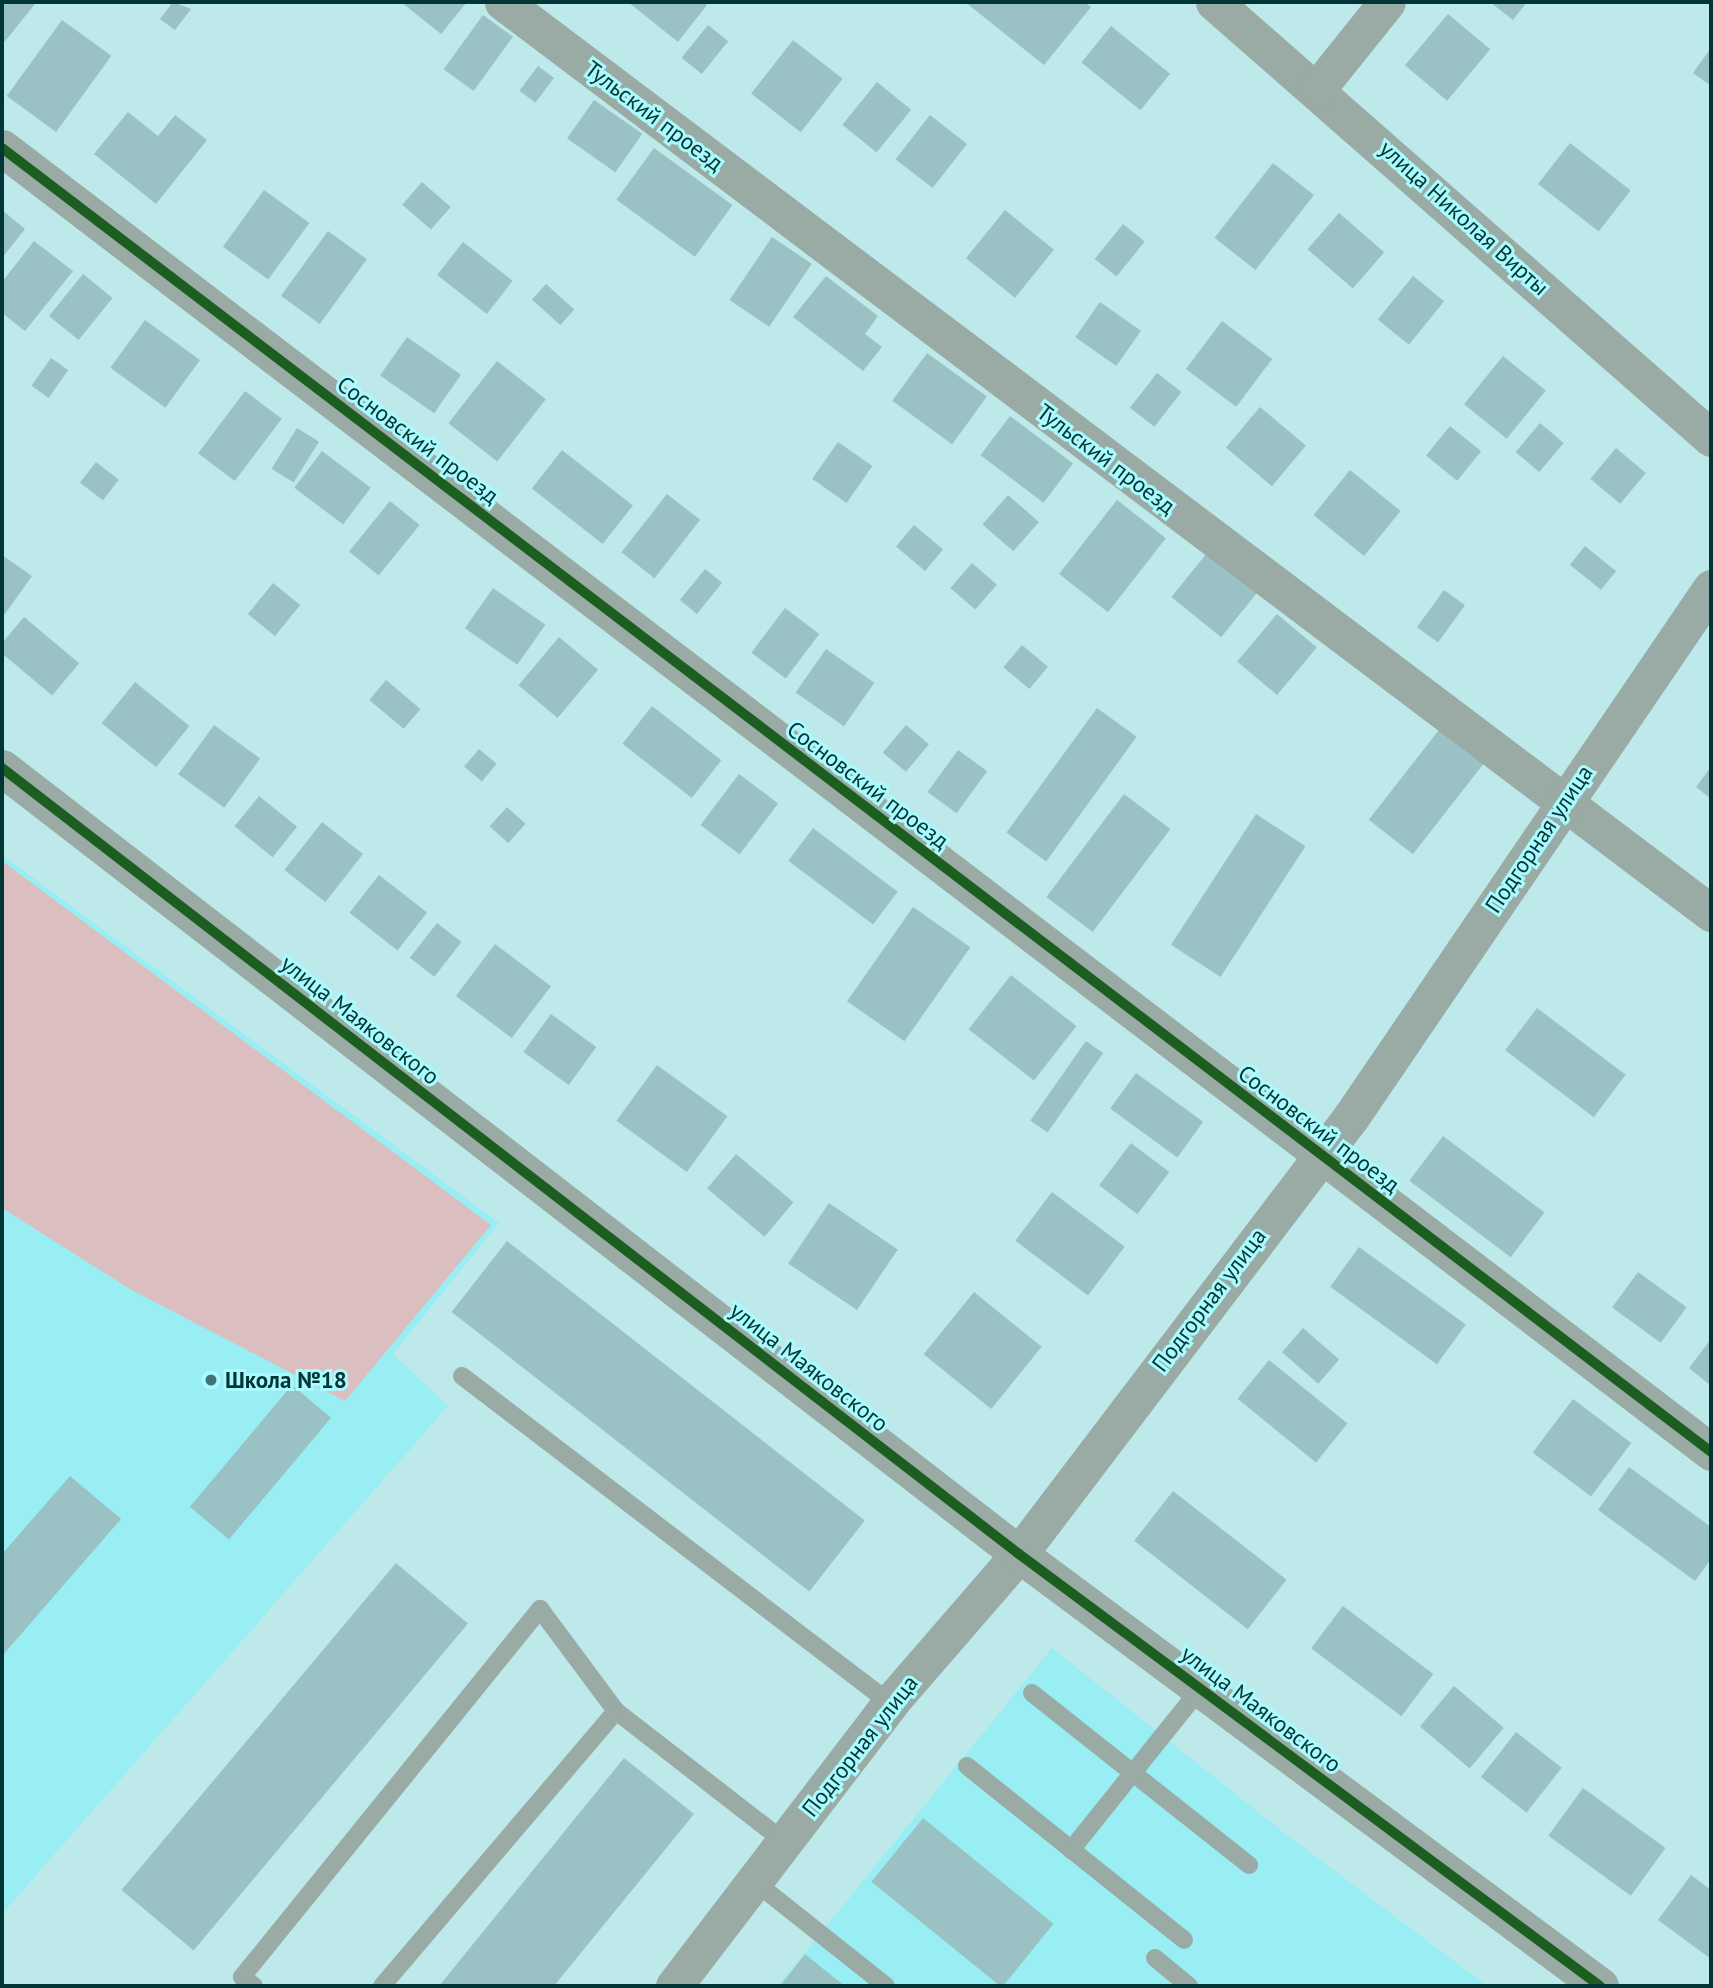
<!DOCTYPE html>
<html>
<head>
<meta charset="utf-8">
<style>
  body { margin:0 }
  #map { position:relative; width:1713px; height:1988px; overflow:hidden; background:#bde9ea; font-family:"PT Sans",sans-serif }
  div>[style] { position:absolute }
  .built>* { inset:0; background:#98eef2 }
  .green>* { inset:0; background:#dbbebf }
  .building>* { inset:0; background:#9ac2c4; transform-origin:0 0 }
  .lane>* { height:18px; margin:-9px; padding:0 9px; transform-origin:9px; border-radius:9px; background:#99aba4 }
  .street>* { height:37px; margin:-18.5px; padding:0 18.5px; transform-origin:18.5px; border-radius:18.5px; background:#99aba4 }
  .cycleway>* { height:10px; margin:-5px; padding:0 5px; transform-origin:5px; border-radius:5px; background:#1b5e20 }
  .dots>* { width:19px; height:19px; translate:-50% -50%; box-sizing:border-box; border:4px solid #a9fbfe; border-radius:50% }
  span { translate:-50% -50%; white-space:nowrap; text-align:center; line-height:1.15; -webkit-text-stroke:6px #a9fbfe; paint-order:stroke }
  .street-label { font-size:23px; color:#023536 }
  .poi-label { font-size:23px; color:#023536; font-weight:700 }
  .left { translate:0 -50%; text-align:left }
  .frame { position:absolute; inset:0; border:4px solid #023536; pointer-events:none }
</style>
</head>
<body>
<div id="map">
  <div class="built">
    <div style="clip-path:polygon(2px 855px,499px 1223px,393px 1354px,448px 1406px,2px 1914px)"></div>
    <div style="clip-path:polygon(1052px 1648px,1287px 1835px,1487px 1986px,778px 1986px)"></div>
  </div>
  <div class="green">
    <div style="clip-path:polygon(2px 861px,491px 1225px,345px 1401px,130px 1289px,2px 1208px)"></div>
  </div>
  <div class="building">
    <div style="clip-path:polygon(2px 2px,35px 4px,2px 45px)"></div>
    <div style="clip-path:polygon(173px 2px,191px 9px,175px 30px,160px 19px)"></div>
    <div style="clip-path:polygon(401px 2px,467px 2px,441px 34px)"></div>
    <div style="clip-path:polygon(628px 2px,704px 2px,707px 5px,678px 42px)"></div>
    <div style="clip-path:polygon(965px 2px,1085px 2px,1091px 7px,1044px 65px)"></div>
    <div style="clip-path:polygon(1490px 2px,1527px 2px,1513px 20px)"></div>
    <div style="left:1448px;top:14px;width:55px;height:67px;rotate:40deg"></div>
    <div style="left:483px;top:15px;width:37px;height:67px;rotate:36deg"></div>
    <div style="left:62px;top:20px;width:61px;height:94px;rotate:36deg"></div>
    <div style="left:708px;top:25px;width:26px;height:42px;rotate:39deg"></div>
    <div style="left:1111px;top:26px;width:76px;height:47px;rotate:39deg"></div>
    <div style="left:793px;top:40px;width:63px;height:68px;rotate:38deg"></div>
    <div style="clip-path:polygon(1711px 48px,1711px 86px,1693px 73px)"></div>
    <div style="left:538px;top:66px;width:20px;height:31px;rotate:37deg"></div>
    <div style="left:877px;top:82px;width:44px;height:55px;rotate:39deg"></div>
    <div style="left:594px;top:100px;width:59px;height:47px;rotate:35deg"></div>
    <div style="clip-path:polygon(128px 112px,158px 136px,175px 115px,207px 140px,156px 204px,94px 154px)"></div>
    <div style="left:930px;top:115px;width:47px;height:56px;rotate:38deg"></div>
    <div style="left:1570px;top:143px;width:77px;height:52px;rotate:38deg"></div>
    <div style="left:654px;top:148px;width:97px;height:64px;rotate:36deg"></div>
    <div style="left:1273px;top:163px;width:52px;height:95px;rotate:38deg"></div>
    <div style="left:422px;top:182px;width:38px;height:30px;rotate:41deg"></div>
    <div style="left:264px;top:190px;width:56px;height:70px;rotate:36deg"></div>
    <div style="clip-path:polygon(2px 210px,25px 229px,2px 258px)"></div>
    <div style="left:1005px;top:210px;width:63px;height:62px;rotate:39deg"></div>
    <div style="left:1339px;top:213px;width:60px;height:48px;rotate:41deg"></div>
    <div style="left:1123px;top:224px;width:28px;height:45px;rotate:39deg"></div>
    <div style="left:328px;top:231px;width:48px;height:80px;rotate:36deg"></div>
    <div style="left:772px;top:237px;width:48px;height:76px;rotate:34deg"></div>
    <div style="clip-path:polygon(34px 241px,73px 271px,25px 331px,2px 313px,2px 282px)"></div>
    <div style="left:463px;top:242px;width:63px;height:42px;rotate:38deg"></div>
    <div style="left:83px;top:274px;width:38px;height:54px;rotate:39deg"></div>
    <div style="clip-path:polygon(826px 276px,878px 316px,865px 334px,882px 347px,863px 371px,793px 317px)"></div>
    <div style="left:1413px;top:276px;width:40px;height:56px;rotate:39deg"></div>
    <div style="left:546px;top:284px;width:38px;height:21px;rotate:42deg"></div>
    <div style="left:1100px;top:302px;width:50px;height:43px;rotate:35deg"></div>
    <div style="left:145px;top:320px;width:68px;height:59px;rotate:36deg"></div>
    <div style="left:1222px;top:321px;width:63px;height:60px;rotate:37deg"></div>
    <div style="left:407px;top:337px;width:66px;height:47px;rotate:35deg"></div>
    <div style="left:927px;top:353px;width:74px;height:59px;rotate:36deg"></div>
    <div style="left:1503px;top:356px;width:55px;height:62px;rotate:39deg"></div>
    <div style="left:51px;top:358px;width:21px;height:34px;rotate:35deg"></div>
    <div style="left:497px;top:361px;width:62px;height:79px;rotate:38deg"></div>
    <div style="left:1157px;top:373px;width:31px;height:44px;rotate:38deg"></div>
    <div style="left:245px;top:391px;width:46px;height:78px;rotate:37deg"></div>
    <div style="left:1260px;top:407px;width:60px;height:53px;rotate:40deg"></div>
    <div style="left:1010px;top:416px;width:79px;height:49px;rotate:37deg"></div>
    <div style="left:1540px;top:423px;width:31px;height:38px;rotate:40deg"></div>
    <div style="left:1450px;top:426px;width:40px;height:38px;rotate:39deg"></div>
    <div style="left:297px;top:428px;width:26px;height:48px;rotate:32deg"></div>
    <div style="left:838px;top:442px;width:42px;height:45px;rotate:35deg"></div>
    <div style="left:1616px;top:448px;width:39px;height:40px;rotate:40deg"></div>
    <div style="left:562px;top:450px;width:90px;height:49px;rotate:38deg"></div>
    <div style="left:322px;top:451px;width:61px;height:46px;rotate:37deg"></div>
    <div style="left:96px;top:462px;width:29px;height:26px;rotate:38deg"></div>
    <div style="left:1350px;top:470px;width:65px;height:58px;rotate:39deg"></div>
    <div style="left:667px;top:494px;width:42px;height:74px;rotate:38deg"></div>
    <div style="left:1008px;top:495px;width:41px;height:39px;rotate:41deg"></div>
    <div style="left:1117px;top:500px;width:62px;height:94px;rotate:38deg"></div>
    <div style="left:390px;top:501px;width:38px;height:65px;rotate:39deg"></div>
    <div style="left:914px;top:525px;width:38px;height:28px;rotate:40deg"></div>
    <div style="left:1585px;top:546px;width:40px;height:24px;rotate:39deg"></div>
    <div style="left:1211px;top:548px;width:64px;height:63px;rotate:39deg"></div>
    <div style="clip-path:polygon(2px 555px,32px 576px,2px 618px)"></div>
    <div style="left:972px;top:563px;width:33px;height:33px;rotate:41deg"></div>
    <div style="left:705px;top:569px;width:22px;height:40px;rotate:39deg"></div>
    <div style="left:273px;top:583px;width:35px;height:40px;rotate:39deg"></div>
    <div style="left:493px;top:588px;width:64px;height:49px;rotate:35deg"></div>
    <div style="left:1444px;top:590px;width:26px;height:46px;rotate:36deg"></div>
    <div style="left:785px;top:608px;width:43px;height:56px;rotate:37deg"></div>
    <div style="left:1277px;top:614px;width:52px;height:62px;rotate:40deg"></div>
    <div style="left:24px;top:617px;width:72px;height:42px;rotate:40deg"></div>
    <div style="left:559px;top:637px;width:51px;height:63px;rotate:40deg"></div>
    <div style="left:1022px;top:645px;width:34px;height:29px;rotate:40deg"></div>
    <div style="left:826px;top:649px;width:59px;height:53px;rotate:35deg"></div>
    <div style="left:386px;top:680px;width:45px;height:26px;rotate:40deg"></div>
    <div style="left:135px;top:682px;width:70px;height:53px;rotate:39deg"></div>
    <div style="left:652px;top:706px;width:88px;height:48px;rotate:38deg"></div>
    <div style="left:1097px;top:708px;width:49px;height:154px;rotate:36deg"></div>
    <div style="left:214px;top:725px;width:57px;height:61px;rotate:36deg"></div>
    <div style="left:906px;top:725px;width:30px;height:36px;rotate:40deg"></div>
    <div style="left:1442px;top:726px;width:56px;height:119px;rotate:38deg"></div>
    <div style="left:479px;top:749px;width:23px;height:23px;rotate:40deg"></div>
    <div style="left:958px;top:750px;width:36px;height:52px;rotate:36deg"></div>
    <div style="clip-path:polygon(1711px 767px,1711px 799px,1696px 787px)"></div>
    <div style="left:739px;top:774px;width:49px;height:64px;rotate:37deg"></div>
    <div style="left:1124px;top:794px;width:58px;height:129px;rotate:37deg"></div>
    <div style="left:259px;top:796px;width:49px;height:39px;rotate:39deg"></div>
    <div style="left:507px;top:807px;width:25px;height:26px;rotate:42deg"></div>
    <div style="left:1256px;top:814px;width:59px;height:156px;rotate:33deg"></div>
    <div style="left:322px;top:822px;width:52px;height:61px;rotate:38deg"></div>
    <div style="left:813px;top:828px;width:106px;height:41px;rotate:37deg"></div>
    <div style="left:379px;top:875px;width:61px;height:48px;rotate:38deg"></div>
    <div style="left:913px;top:907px;width:70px;height:115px;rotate:35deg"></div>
    <div style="left:437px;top:923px;width:31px;height:44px;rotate:38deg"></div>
    <div style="left:495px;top:944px;width:70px;height:65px;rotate:37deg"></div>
    <div style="left:1011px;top:975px;width:83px;height:69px;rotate:38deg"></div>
    <div style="left:1537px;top:1008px;width:111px;height:53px;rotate:37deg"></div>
    <div style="left:551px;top:1014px;width:56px;height:47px;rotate:36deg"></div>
    <div style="left:1086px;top:1041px;width:21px;height:97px;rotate:35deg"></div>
    <div style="left:657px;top:1065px;width:87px;height:69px;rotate:36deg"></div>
    <div style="left:1136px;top:1073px;width:83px;height:44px;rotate:36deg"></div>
    <div style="left:1443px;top:1136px;width:127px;height:56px;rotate:37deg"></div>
    <div style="left:1131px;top:1143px;width:48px;height:53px;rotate:37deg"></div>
    <div style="left:736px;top:1154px;width:75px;height:45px;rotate:40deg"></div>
    <div style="left:1052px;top:1192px;width:91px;height:61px;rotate:37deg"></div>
    <div style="left:829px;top:1203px;width:83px;height:73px;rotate:34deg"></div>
    <div style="left:507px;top:1241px;width:454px;height:90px;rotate:38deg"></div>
    <div style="left:1359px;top:1247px;width:132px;height:49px;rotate:36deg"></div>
    <div style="left:1638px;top:1272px;width:60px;height:44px;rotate:36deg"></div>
    <div style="left:974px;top:1292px;width:87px;height:80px;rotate:39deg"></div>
    <div style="left:1303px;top:1328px;width:48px;height:32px;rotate:41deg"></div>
    <div style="clip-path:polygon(1711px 1339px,1711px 1386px,1689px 1368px)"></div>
    <div style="left:1269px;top:1360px;width:101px;height:50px;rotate:39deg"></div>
    <div style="left:292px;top:1385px;width:51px;height:159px;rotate:40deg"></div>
    <div style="left:1573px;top:1399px;width:73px;height:67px;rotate:37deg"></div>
    <div style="clip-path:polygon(1629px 1467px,1711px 1527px,1711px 1559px,1695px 1581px,1598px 1510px)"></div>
    <div style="clip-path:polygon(70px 1476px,121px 1519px,2px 1656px,2px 1554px)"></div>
    <div style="left:1173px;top:1491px;width:144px;height:63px;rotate:38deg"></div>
    <div style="left:396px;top:1563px;width:94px;height:427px;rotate:40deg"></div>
    <div style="left:1343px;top:1606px;width:113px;height:53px;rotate:37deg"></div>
    <div style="left:1454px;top:1686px;width:65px;height:53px;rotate:40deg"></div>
    <div style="left:1516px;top:1732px;width:58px;height:57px;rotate:38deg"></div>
    <div style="clip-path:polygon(624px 1758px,694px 1814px,554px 1986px,439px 1986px)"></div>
    <div style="left:1583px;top:1788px;width:102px;height:59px;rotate:36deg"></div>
    <div style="left:923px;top:1818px;width:168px;height:82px;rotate:39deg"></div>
    <div style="clip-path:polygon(1691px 1875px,1711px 1890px,1711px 1959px,1658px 1920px)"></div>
    <div style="clip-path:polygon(805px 1954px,842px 1984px,840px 1986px,780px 1986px)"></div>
  </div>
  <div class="lane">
    <div style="left:462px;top:1376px;width:539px;rotate:37.38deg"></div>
    <div style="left:1032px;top:1693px;width:277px;rotate:38.4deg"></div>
    <div style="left:967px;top:1766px;width:278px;rotate:38.7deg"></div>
    <div style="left:1071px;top:1850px;width:205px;rotate:-51.3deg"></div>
    <div style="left:755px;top:1882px;width:167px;rotate:38.4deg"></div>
    <div style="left:1155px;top:1958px;width:44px;rotate:39.5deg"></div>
    <div style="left:254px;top:1986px;width:15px;rotate:-143deg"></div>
    <div style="left:242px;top:1977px;width:474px;rotate:-51deg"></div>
    <div style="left:540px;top:1609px;width:127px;rotate:53.3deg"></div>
    <div style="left:616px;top:1711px;width:215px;rotate:37.8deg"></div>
    <div style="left:382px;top:1986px;width:361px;rotate:-49.6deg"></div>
  </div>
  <div class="street">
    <div style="left:503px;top:2px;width:1513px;rotate:37.02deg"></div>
    <div style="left:1214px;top:2px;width:661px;rotate:41.26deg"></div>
    <div style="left:1318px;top:88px;width:110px;rotate:-51.3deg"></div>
    <div style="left:2px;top:148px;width:2150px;rotate:37.34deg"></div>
    <div style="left:2px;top:768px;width:1285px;rotate:37.7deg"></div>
    <div style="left:1019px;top:1554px;width:724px;rotate:36.63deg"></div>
    <div style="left:674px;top:1986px;width:356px;rotate:-52.6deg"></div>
    <div style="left:890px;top:1703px;width:197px;rotate:-49.1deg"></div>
    <div style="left:1019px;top:1554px;width:549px;rotate:-52.78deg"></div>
    <div style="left:1351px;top:1117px;width:640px;rotate:-55.76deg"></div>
  </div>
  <div class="cycleway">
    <div style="left:2px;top:148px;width:2150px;rotate:37.34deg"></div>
    <div style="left:2px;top:768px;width:1285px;rotate:37.7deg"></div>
    <div style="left:1019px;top:1554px;width:724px;rotate:36.63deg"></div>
  </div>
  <div class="dots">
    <div style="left:211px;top:1380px;background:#437475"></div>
  </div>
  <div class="street-label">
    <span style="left:654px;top:116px;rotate:37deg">Тульский проезд</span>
    <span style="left:1464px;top:218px;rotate:42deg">улица Николая Вирты</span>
    <span style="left:418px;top:440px;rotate:37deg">Сосновский проезд</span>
    <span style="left:1106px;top:459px;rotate:37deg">Тульский проезд</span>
    <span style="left:868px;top:785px;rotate:37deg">Сосновский проезд</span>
    <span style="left:1539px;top:839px;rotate:-56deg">Подгорная улица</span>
    <span style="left:360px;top:1020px;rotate:38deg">улица Маяковского</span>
    <span style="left:1319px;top:1129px;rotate:37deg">Сосновский проезд</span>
    <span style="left:1209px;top:1300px;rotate:-53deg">Подгорная улица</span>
    <span style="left:809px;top:1367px;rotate:38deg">улица Маяковского</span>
    <span style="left:1261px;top:1709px;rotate:37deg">улица Маяковского</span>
    <span style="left:860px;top:1746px;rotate:-52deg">Подгорная улица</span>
  </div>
  <div class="poi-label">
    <span class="left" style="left:225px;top:1380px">Школа №18</span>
  </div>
  <div class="frame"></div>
</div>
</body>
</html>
